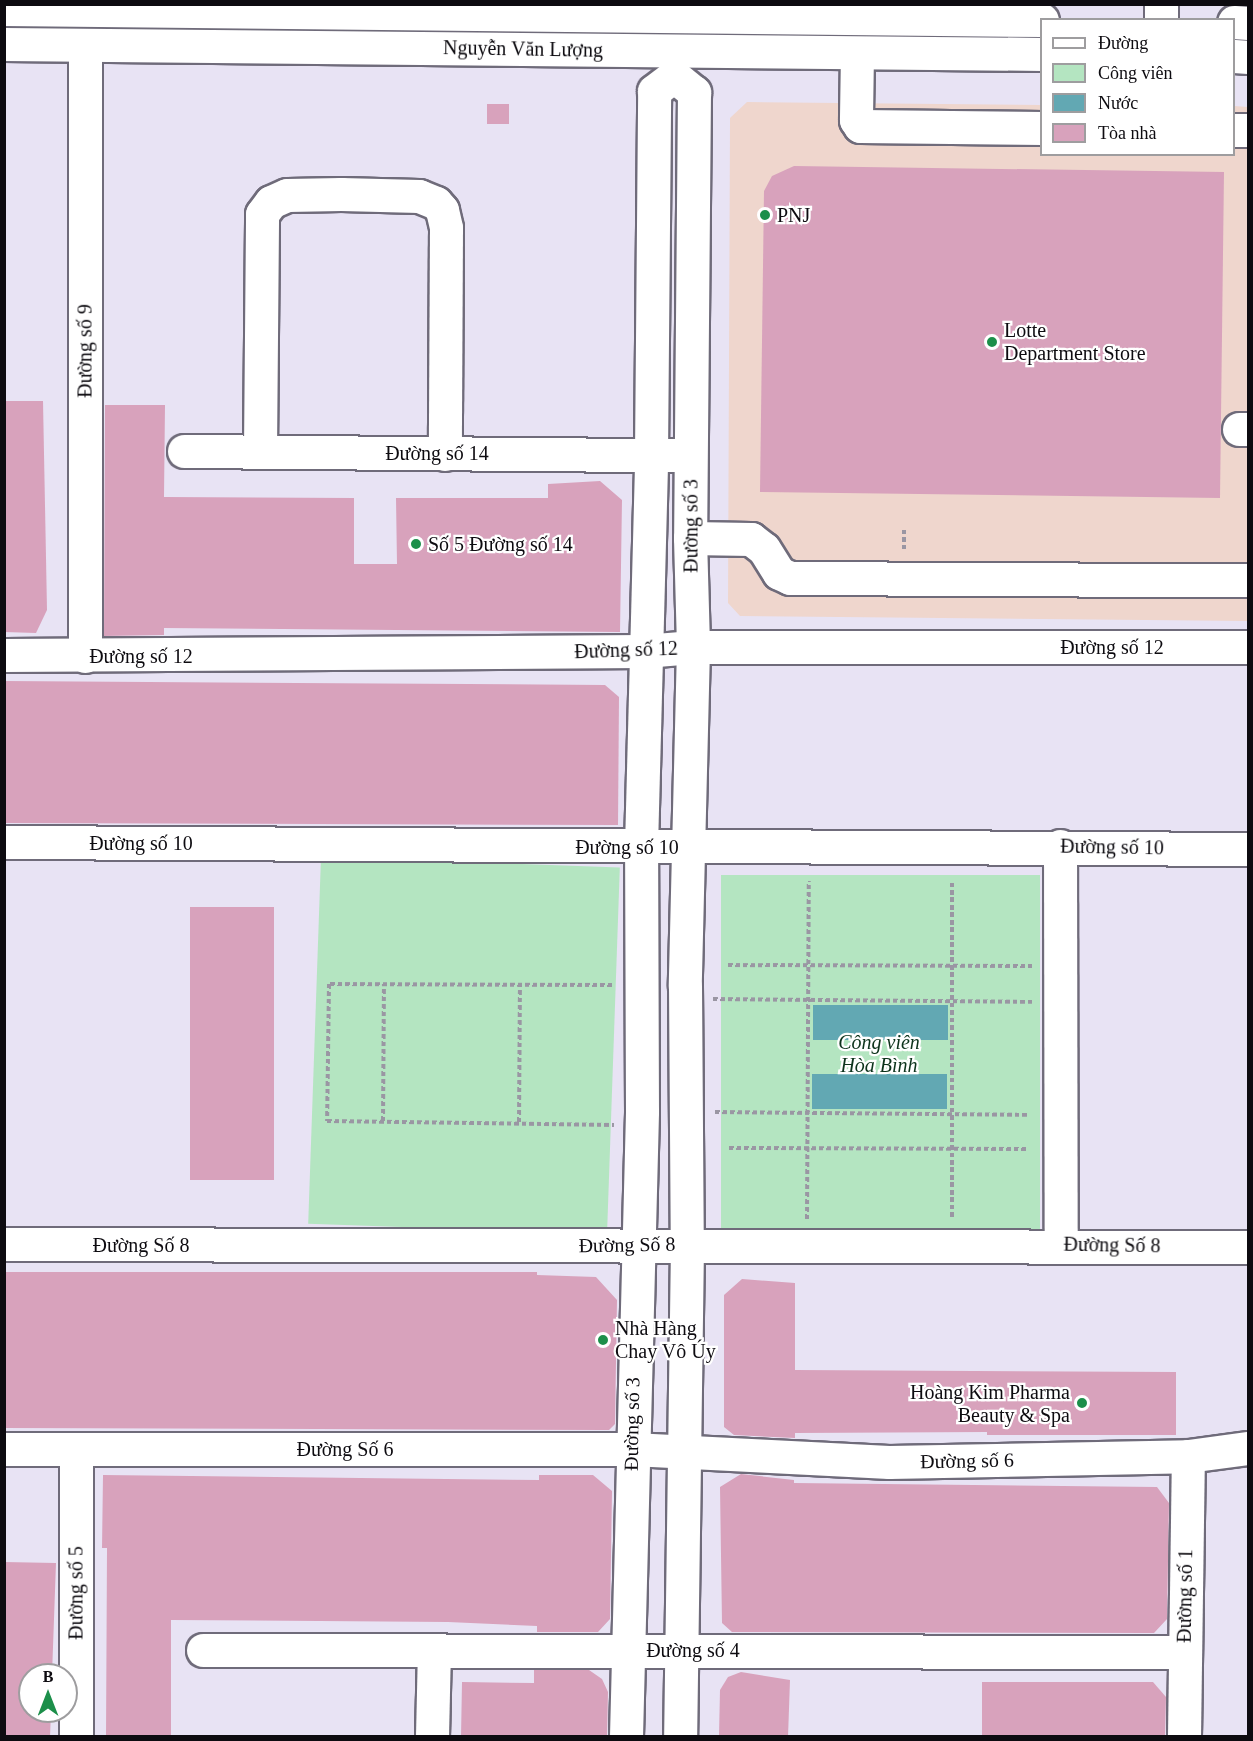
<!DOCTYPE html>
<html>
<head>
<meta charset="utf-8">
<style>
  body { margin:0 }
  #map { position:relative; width:1253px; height:1741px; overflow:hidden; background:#e8e3f4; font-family:"Times New Roman",serif }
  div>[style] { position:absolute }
  .commercial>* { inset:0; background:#efd6cd }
  .green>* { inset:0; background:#b4e5c1; transform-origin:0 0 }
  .water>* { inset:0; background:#62a8b3; transform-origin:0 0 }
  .building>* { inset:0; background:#d8a2bc; transform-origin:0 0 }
  .path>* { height:4px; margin-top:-2px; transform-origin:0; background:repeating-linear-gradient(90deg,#9a96a3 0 4.5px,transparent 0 7.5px) }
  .roads { filter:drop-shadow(2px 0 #6f6b7a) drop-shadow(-2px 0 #6f6b7a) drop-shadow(0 2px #6f6b7a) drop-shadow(0 -2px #6f6b7a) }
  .minor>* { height:33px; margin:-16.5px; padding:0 16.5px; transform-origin:16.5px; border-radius:16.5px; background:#fff }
  .dots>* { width:16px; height:16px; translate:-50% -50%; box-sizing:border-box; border:3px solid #fff; border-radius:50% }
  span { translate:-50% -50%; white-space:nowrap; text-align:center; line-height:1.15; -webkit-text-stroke:4.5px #fff; paint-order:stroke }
  .street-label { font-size:20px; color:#0d0b10 }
  .poi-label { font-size:20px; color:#0d0b10 }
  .left { translate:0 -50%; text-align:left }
  .right { translate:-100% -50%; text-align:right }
  .park-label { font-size:20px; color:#0c331b; font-style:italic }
  .frame { position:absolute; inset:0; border:6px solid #0d0b10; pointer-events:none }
  .legend { position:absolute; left:1040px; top:18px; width:195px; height:138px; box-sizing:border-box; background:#fff; border:2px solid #9e9d9f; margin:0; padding:8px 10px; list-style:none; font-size:18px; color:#0d0b10 }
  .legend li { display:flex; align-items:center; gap:12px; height:30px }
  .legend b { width:30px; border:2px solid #9e9d9f }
  .north { position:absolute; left:18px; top:1663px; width:60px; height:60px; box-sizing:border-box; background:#fff; border:2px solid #9e9d9f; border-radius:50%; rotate:0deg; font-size:16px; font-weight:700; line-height:24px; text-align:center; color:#0d0b10 }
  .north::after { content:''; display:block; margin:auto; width:21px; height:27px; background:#1c8f4a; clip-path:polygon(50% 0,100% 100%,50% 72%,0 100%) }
</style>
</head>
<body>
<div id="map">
  <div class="commercial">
    <div style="clip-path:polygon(747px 102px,1041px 105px,1042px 154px,1234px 154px,1234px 106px,1248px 107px,1248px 621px,740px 616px,728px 603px,730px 118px)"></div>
  </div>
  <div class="green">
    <div style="left:321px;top:857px;width:299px;height:367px;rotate:2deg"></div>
    <div style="left:721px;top:875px;width:319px;height:356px"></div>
  </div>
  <div class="water">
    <div style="left:813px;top:1005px;width:135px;height:35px"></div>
    <div style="left:812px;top:1074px;width:135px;height:35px"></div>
  </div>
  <div class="building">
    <div style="left:487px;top:104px;width:22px;height:20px"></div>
    <div style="clip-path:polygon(794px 166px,1224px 172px,1220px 498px,760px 492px,764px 191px,772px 176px)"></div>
    <div style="clip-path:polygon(4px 401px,43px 401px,47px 610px,36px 633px,4px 632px)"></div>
    <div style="clip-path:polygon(105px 405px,165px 405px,164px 497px,354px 498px,354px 564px,397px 564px,396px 498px,548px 498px,548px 484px,600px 481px,622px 500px,620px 632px,164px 628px,164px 635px,104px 636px)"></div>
    <div style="clip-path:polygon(4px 681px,605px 685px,619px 697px,618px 825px,4px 823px)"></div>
    <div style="left:190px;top:907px;width:84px;height:273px"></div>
    <div style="clip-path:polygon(4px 1272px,537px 1272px,537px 1275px,596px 1277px,617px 1300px,615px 1424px,609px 1430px,4px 1428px)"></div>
    <div style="clip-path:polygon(742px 1279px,795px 1283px,795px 1370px,1176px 1372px,1176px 1435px,987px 1435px,987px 1432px,795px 1433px,795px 1438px,734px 1435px,724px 1427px,724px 1295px)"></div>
    <div style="clip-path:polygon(741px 1474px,794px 1480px,794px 1483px,1157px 1487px,1169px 1503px,1167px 1619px,1154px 1633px,732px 1632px,722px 1623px,720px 1487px)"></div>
    <div style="clip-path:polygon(103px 1475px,539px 1480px,539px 1475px,593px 1475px,612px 1491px,610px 1619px,598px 1632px,537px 1632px,537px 1626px,448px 1622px,171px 1620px,171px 1737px,106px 1737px,107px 1548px,102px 1548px)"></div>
    <div style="clip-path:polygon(4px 1562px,56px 1563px,52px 1675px,30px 1675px,30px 1711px,51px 1711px,50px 1737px,4px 1737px)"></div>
    <div style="clip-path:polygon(534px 1670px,589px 1670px,602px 1679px,608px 1692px,607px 1737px,461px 1737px,462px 1682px,534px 1683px)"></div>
    <div style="clip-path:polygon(741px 1672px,790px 1680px,788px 1737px,719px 1737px,720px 1690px,728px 1677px)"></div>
    <div style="clip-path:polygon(982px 1682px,1153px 1682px,1166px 1697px,1165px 1737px,982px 1737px)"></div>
  </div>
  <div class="path">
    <div style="left:904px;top:549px;width:20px;rotate:-90deg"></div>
    <div style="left:728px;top:965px;width:304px;rotate:0.2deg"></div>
    <div style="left:612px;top:985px;width:283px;rotate:-179.8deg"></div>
    <div style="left:329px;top:984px;width:137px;rotate:90.8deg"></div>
    <div style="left:327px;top:1121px;width:287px;rotate:0.8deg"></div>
    <div style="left:713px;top:999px;width:320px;rotate:0.5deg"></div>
    <div style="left:715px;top:1112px;width:314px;rotate:0.5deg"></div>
    <div style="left:383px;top:1121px;width:137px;rotate:-89.6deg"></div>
    <div style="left:519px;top:1122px;width:138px;rotate:-89.6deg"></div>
    <div style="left:729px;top:1148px;width:299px;rotate:0.2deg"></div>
    <div style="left:952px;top:1217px;width:335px;rotate:-90deg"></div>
    <div style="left:807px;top:1219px;width:338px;rotate:-89.7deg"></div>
  </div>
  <div class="roads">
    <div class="minor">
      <div style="left:4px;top:9px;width:1038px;rotate:0.61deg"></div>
      <div style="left:1161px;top:20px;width:16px;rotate:-90deg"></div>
      <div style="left:1234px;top:22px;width:14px;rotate:4deg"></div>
      <div style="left:4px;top:44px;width:1038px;rotate:0.55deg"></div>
      <div style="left:85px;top:45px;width:611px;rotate:90deg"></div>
      <div style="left:857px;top:53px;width:67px;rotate:90.9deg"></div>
      <div style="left:856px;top:120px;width:7px;rotate:56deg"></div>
      <div style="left:860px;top:126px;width:182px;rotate:0.6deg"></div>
      <div style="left:1234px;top:56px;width:14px;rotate:4deg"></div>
      <div style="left:674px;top:76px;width:26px;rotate:39deg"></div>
      <div style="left:694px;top:92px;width:446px;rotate:90.5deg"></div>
      <div style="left:690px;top:538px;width:109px;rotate:88.4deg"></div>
      <div style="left:693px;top:647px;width:339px;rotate:91.4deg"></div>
      <div style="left:685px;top:986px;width:259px;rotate:89.6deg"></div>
      <div style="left:687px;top:1245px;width:491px;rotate:90.8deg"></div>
      <div style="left:1234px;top:130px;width:14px"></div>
      <div style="left:1239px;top:429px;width:9px"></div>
      <div style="left:184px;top:451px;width:490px;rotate:0.5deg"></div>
      <div style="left:260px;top:451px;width:237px;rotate:-89.5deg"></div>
      <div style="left:262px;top:214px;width:15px;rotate:-53deg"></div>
      <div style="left:271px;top:202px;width:17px;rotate:-24deg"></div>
      <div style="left:287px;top:195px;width:54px;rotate:-1.1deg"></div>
      <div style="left:341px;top:194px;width:78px;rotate:1.5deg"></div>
      <div style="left:419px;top:196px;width:18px;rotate:22deg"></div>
      <div style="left:436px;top:203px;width:9px;rotate:49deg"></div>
      <div style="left:442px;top:210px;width:18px;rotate:77deg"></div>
      <div style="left:446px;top:228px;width:226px;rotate:90.3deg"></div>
      <div style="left:690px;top:538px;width:61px;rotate:0.9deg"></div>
      <div style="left:751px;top:539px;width:16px;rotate:38deg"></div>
      <div style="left:764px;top:549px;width:28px;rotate:58deg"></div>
      <div style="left:779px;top:573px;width:12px;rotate:24deg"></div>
      <div style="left:790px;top:578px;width:458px;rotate:0.3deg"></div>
      <div style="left:4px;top:655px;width:640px;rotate:-0.36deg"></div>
      <div style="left:644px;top:651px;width:49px;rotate:-4.7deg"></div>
      <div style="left:693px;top:647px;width:555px"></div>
      <div style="left:4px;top:842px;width:1244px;rotate:0.32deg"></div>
      <div style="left:1060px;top:846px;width:399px;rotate:89.9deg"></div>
      <div style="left:4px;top:1244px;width:1244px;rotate:0.14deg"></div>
      <div style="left:4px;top:1449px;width:628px"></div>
      <div style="left:632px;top:1449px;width:257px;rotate:2.9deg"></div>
      <div style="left:889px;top:1462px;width:299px;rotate:-1.1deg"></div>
      <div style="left:1188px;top:1456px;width:61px;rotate:-7.6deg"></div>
      <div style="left:76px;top:1450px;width:286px;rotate:90deg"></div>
      <div style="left:203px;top:1650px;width:981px;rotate:0.12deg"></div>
      <div style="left:432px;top:1736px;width:86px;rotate:-88.7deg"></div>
      <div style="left:626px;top:1736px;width:625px;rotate:-88.53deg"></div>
      <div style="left:642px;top:1111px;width:264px;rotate:-90.2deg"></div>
      <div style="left:641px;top:847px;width:392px;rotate:-88.5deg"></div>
      <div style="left:651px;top:455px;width:364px;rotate:-89.5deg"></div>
      <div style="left:654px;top:91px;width:25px;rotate:-37deg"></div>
      <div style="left:1184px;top:1736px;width:280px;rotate:-89.2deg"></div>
    </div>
  </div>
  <div class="dots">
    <div style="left:765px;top:215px;background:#1c8f4a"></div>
    <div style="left:992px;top:342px;background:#1c8f4a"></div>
    <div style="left:416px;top:544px;background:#1c8f4a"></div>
    <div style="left:603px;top:1340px;background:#1c8f4a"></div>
    <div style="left:1082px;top:1403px;background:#1c8f4a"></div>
  </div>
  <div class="street-label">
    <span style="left:523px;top:49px;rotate:1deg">Nguyễn Văn Lượng</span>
    <span style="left:85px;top:351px;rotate:-90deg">Đường số 9</span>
    <span style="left:437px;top:453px">Đường số 14</span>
    <span style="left:691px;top:526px;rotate:-90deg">Đường số 3</span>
    <span style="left:1112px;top:647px">Đường số 12</span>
    <span style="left:626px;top:650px;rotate:-2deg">Đường số 12</span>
    <span style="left:141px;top:656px">Đường số 12</span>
    <span style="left:141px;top:843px">Đường số 10</span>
    <span style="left:627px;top:847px">Đường số 10</span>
    <span style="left:1112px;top:847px;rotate:1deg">Đường số 10</span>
    <span style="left:141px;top:1245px">Đường Số 8</span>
    <span style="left:627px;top:1245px;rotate:-1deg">Đường Số 8</span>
    <span style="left:1112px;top:1245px;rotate:1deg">Đường Số 8</span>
    <span style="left:632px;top:1424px;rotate:-89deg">Đường số 3</span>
    <span style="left:345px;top:1449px">Đường Số 6</span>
    <span style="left:967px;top:1461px;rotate:-1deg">Đường số 6</span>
    <span style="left:76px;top:1593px;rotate:-90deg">Đường số 5</span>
    <span style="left:1185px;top:1596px;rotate:-89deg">Đường số 1</span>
    <span style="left:693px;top:1650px">Đường số 4</span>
  </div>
  <div class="poi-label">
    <span class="left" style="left:777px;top:215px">PNJ</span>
    <span class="left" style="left:1004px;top:342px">Lotte<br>Department Store</span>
    <span class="left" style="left:428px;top:544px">Số 5 Đường số 14</span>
    <span class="left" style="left:615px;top:1340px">Nhà Hàng<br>Chay Vô Úy</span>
    <span class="right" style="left:1070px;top:1404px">Hoàng Kim Pharma<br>Beauty &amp; Spa</span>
  </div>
  <div class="park-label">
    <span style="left:879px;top:1054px">Công viên<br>Hòa Bình</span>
  </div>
  <div class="frame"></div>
  <ul class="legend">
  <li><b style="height:8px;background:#fff"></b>Đường</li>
  <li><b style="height:16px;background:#b4e5c1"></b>Công viên</li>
  <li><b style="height:16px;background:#62a8b3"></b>Nước</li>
  <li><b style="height:16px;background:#d8a2bc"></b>Tòa nhà</li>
  </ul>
  <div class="north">B</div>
</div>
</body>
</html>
